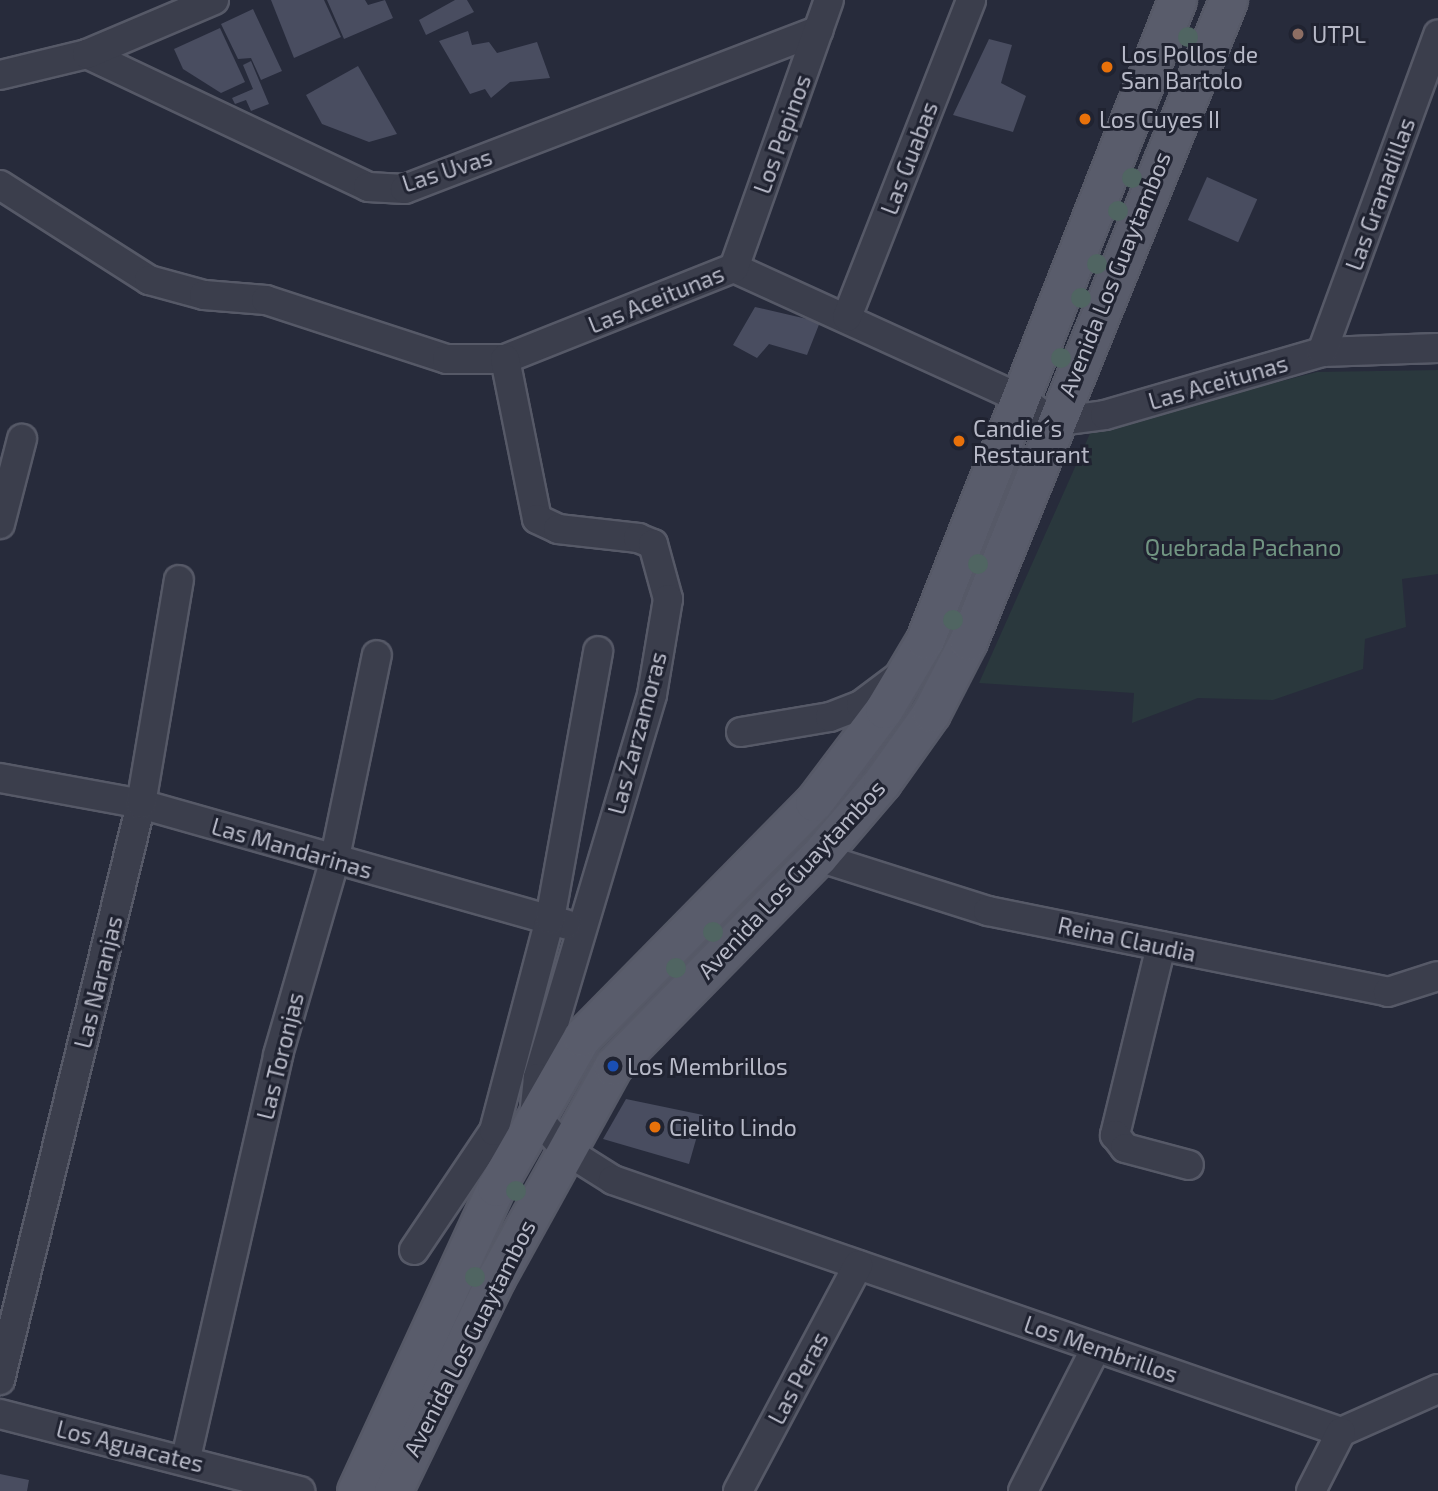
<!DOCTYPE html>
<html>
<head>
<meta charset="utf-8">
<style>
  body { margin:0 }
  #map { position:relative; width:1438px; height:1491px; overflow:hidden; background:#272b3b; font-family:"Exo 2",sans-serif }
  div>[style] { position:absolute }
  .green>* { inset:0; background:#2a383d }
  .building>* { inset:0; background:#494d60; transform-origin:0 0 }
  .roads { filter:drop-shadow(2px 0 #565967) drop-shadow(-2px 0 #565967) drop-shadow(0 2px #565967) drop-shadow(0 -2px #565967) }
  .minor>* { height:28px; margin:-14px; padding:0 14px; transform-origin:14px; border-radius:14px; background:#3b3e4c }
  .major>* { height:37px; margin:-18.5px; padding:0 18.5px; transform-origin:18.5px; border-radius:18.5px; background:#595c6b }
  .trees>* { width:20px; height:20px; margin:-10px; border-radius:50%; background:#506562 }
  .dots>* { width:19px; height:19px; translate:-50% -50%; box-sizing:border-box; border:4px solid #202331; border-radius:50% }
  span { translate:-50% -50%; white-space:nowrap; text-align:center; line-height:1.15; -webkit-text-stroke:6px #202331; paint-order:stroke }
  .poi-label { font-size:23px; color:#b7b9c7 }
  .left { translate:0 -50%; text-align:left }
  .street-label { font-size:23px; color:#b7b9c7 }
  .park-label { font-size:23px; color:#719582 }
</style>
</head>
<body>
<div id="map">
  <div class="green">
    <div style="clip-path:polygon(1438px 370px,1438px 574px,1402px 579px,1406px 627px,1365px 639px,1363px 669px,1273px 700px,1198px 698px,1132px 723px,1134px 693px,979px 683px,1092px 429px,1317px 372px)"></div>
  </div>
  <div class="building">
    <div style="clip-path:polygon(271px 0,324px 0,341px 37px,294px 58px)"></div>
    <div style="clip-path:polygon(327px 0,365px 0,368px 5px,385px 0,393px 18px,344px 39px)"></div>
    <div style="clip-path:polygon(455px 0,467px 0,474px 12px,426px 35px,419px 20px)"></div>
    <div style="clip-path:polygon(253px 9px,282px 71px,261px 80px,251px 58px,238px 59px,221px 24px)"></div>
    <div style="clip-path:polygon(220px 28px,245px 82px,221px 93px,183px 69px,174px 49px)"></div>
    <div style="clip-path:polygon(468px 31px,472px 45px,489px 42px,497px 53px,537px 42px,550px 78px,510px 82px,491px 98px,485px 89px,470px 94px,439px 41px)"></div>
    <div style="clip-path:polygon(989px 39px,1012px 45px,1001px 83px,1026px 96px,1013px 132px,953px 115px)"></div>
    <div style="clip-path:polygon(251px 61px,269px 104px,251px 111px,246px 100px,235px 104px,232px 98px,253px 89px,243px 65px)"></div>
    <div style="clip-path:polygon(358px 66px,397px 134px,369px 142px,322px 124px,306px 95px)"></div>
    <div style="left:1207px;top:177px;width:55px;height:47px;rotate:24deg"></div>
    <div style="clip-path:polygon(755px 307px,820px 322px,807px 355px,769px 344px,757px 358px,733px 345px)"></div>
    <div style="clip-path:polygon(626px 1099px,703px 1115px,689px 1164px,603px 1139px)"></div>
    <div style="clip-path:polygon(0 1474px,29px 1480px,27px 1491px,0 1491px)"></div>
  </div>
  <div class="roads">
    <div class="minor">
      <div style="left:87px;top:54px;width:311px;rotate:25.3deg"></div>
      <div style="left:368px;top:187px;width:37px;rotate:3deg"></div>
      <div style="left:405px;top:189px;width:443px;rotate:-21deg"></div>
      <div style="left:0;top:75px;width:89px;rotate:-13.6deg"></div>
      <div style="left:87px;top:54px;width:138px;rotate:-23deg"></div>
      <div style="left:0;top:185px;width:177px;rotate:32.5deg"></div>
      <div style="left:149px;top:280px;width:57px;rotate:15.3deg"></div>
      <div style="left:204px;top:295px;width:62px;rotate:4.6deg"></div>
      <div style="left:266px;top:300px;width:190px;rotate:18.1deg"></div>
      <div style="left:447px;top:359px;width:58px"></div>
      <div style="left:505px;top:359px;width:246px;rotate:-21.7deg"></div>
      <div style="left:734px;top:268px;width:315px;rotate:24.5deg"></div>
      <div style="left:1021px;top:399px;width:39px;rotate:36deg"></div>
      <div style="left:1053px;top:422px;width:52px;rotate:-7.7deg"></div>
      <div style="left:1105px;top:415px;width:226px;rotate:-16.2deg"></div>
      <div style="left:1322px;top:352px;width:116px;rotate:-2deg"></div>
      <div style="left:734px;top:268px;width:284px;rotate:-70.5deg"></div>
      <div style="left:847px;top:317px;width:340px;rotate:-68.6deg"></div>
      <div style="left:1322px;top:352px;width:338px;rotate:-69.9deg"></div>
      <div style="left:505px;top:359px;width:163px;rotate:78.7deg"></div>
      <div style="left:537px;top:519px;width:23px;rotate:25deg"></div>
      <div style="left:558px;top:529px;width:81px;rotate:6.4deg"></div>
      <div style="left:638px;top:538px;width:16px;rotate:22deg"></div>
      <div style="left:653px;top:544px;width:57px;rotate:74.7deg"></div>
      <div style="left:668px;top:599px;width:97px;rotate:99.5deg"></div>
      <div style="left:652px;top:695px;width:400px;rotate:106.6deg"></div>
      <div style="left:538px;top:1078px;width:36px;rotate:96deg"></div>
      <div style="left:534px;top:1114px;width:50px;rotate:48.3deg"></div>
      <div style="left:567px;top:1151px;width:54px;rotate:32.2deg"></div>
      <div style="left:613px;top:1180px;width:770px;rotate:19.09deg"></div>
      <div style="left:1341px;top:1432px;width:106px;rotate:-23.9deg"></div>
      <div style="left:0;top:524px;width:88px;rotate:-75.5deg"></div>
      <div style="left:741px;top:732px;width:90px;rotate:-9.6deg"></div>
      <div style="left:830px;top:717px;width:33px;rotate:-21deg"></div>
      <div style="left:861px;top:705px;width:45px;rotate:-36.9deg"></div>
      <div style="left:0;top:778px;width:143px;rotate:10.4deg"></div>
      <div style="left:141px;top:804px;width:442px;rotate:15.8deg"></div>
      <div style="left:818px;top:857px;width:178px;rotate:17.6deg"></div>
      <div style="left:988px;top:911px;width:408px;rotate:11.4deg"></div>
      <div style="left:1388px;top:992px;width:52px;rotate:-17.7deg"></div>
      <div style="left:1161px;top:946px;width:195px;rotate:103.7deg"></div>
      <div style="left:1115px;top:1135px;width:16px;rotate:52deg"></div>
      <div style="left:1125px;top:1148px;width:66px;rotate:14.9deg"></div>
      <div style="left:414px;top:1250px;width:143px;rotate:-56.1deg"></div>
      <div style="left:494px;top:1131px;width:219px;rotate:-75.2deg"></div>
      <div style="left:550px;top:919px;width:272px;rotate:-79.8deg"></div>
      <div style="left:0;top:1380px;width:593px;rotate:-76.24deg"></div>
      <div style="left:141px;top:804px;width:227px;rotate:-80.4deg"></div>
      <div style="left:0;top:1414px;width:310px;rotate:14.4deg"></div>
      <div style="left:186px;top:1458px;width:413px;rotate:-77.1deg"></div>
      <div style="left:278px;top:1055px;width:201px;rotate:-73.8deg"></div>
      <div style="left:334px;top:862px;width:211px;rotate:-78.3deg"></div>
      <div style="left:738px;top:1491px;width:256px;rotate:-62deg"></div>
      <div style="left:1023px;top:1491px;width:161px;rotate:-63deg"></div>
      <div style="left:1311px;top:1491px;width:66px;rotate:-63deg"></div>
    </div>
    <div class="major">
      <div style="left:356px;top:1491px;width:335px;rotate:-65.3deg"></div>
      <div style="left:496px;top:1187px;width:173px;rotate:-60.2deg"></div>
      <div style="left:582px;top:1037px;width:330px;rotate:-45.4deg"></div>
      <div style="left:814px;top:802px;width:116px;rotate:-53deg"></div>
      <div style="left:884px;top:709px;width:80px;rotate:-59.3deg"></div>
      <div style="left:925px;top:640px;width:688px;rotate:-68.51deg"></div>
      <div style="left:393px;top:1491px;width:237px;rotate:-64.2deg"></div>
      <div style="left:496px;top:1278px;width:242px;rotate:-61.1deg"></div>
      <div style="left:613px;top:1066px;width:293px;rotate:-45.6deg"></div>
      <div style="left:818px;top:857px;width:99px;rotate:-49.5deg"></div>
      <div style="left:882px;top:782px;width:85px;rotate:-54.6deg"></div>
      <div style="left:931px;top:713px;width:81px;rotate:-62.8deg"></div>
      <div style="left:968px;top:641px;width:692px;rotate:-67.92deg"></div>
    </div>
  </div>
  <div class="trees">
    <div style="left:1188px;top:37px"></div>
    <div style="left:1132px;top:178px"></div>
    <div style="left:1118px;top:211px"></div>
    <div style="left:1097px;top:264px"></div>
    <div style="left:1081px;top:298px"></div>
    <div style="left:1061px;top:358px"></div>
    <div style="left:978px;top:564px"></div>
    <div style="left:953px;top:620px"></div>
    <div style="left:713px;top:932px"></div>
    <div style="left:676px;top:968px"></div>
    <div style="left:516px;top:1191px"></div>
    <div style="left:475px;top:1277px"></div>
  </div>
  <div class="dots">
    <div style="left:1298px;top:34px;background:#8d6e63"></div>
    <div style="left:1107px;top:67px;background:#e8710a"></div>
    <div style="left:1085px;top:119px;background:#e8710a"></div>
    <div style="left:959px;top:441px;background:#e8710a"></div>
    <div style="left:613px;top:1066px;background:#1a4fb4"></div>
    <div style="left:655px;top:1127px;background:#e8710a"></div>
  </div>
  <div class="poi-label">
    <span class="left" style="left:1312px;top:34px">UTPL</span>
    <span class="left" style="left:1121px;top:67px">Los Pollos de<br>San Bartolo</span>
    <span class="left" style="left:1099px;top:119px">Los Cuyes II</span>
    <span class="left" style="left:973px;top:441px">Candie´s<br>Restaurant</span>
    <span class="left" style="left:627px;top:1066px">Los Membrillos</span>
    <span class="left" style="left:669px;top:1127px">Cielito Lindo</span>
  </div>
  <div class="street-label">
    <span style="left:782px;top:134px;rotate:-70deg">Los Pepinos</span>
    <span style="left:909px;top:158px;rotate:-69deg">Las Guabas</span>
    <span style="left:447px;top:170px;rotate:-18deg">Las Uvas</span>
    <span style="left:1380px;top:194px;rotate:-70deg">Las Granadillas</span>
    <span style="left:1114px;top:274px;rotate:-68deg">Avenida Los Guaytambos</span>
    <span style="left:656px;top:299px;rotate:-22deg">Las Aceitunas</span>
    <span style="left:1218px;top:382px;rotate:-16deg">Las Aceitunas</span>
    <span style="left:637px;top:733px;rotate:-75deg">Las Zarzamoras</span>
    <span style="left:292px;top:848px;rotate:16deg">Las Mandarinas</span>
    <span style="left:791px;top:879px;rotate:-47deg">Avenida Los Guaytambos</span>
    <span style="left:1127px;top:939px;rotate:12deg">Reina Claudia</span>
    <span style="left:98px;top:982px;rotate:-76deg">Las Naranjas</span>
    <span style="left:280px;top:1056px;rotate:-76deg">Las Toronjas</span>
    <span style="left:469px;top:1338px;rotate:-63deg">Avenida Los Guaytambos</span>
    <span style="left:1101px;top:1349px;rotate:19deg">Los Membrillos</span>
    <span style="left:798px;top:1378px;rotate:-62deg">Las Peras</span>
    <span style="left:130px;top:1446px;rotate:14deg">Los Aguacates</span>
  </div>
  <div class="park-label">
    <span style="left:1243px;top:547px">Quebrada Pachano</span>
  </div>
</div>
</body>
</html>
